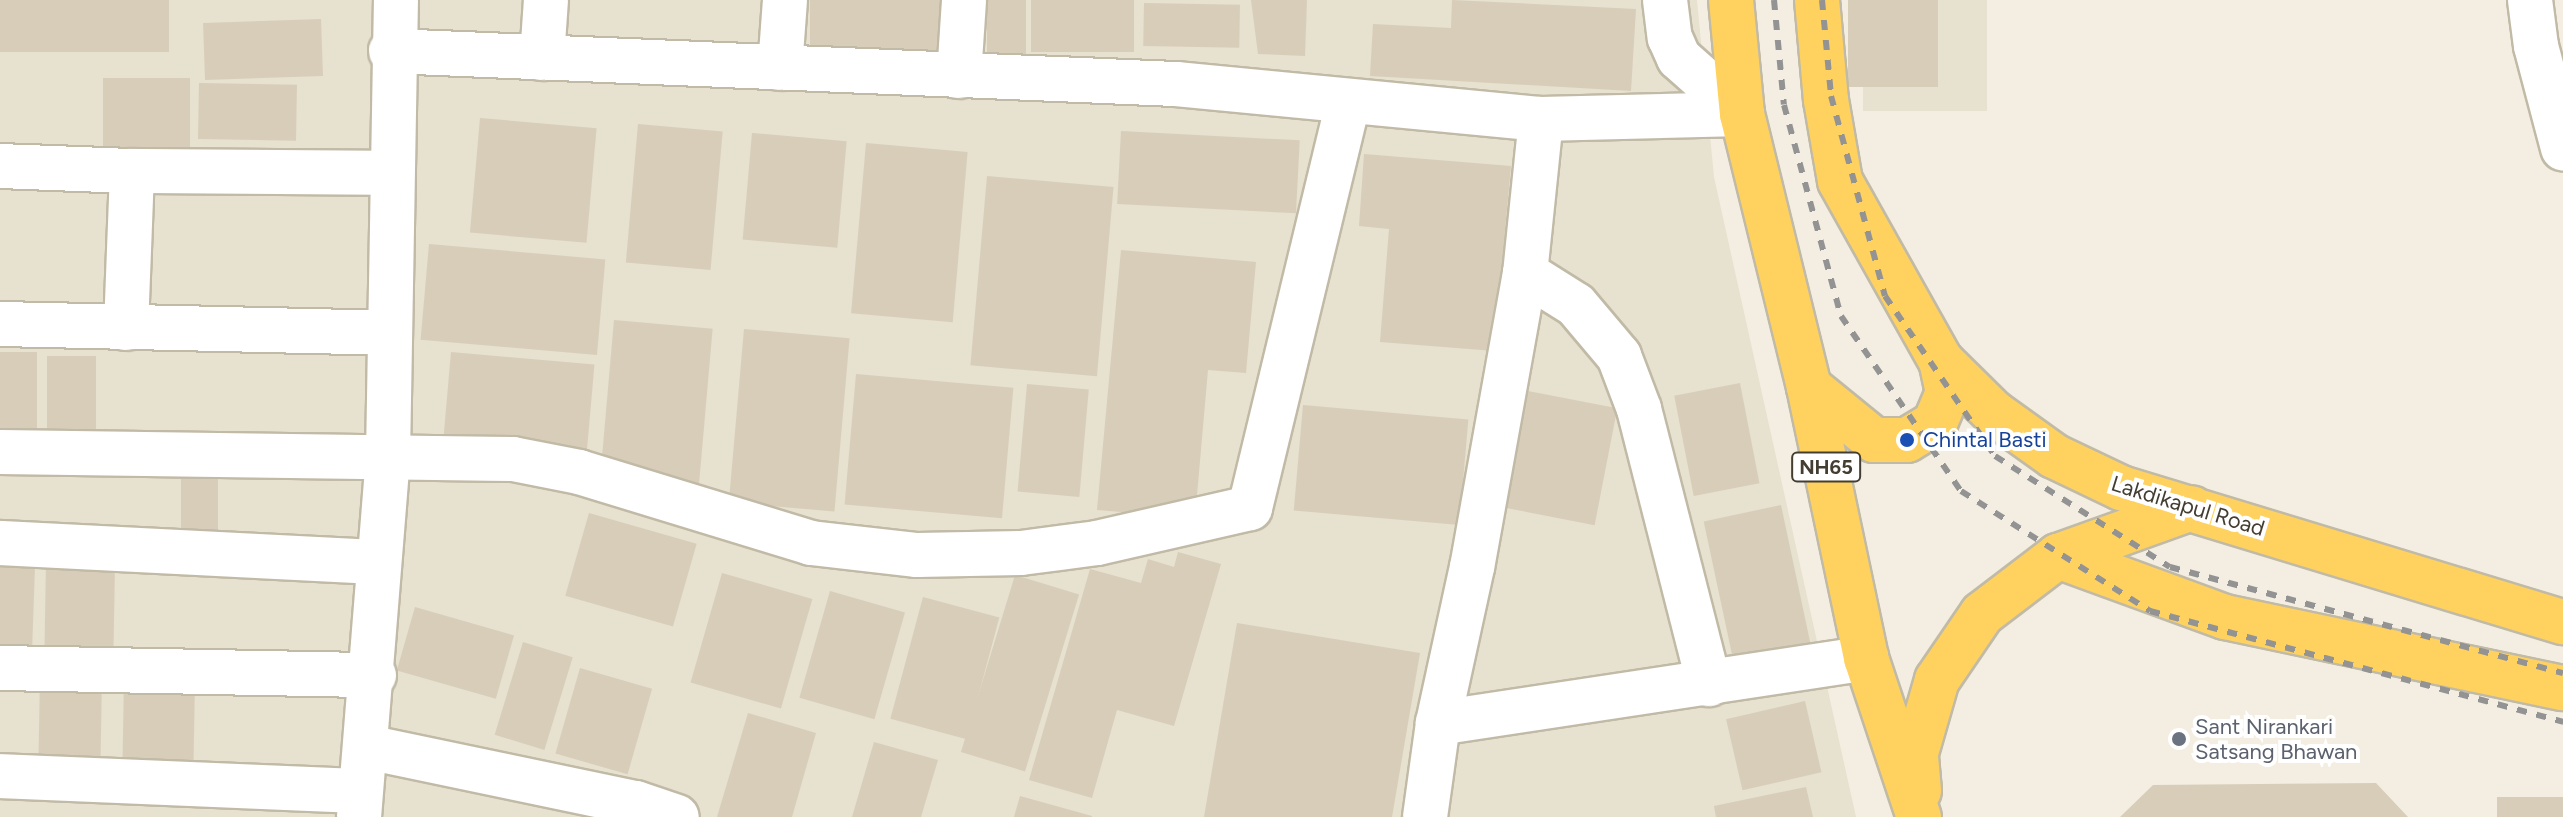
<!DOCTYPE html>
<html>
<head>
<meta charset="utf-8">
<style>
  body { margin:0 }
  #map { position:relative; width:2563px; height:817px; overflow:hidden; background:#f3eee1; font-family:Figtree,sans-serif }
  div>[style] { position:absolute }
  .residential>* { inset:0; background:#e7e1cf; transform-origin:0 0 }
  .building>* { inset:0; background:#d8cdb9; transform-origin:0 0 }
  .roads { filter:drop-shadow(2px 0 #c1baa6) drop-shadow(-2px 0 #c1baa6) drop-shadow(0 2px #c1baa6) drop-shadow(0 -2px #c1baa6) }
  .minor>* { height:44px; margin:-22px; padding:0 22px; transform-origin:22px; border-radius:22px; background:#fff }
  .highway>* { height:44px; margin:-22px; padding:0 22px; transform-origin:22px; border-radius:22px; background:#ffd260 }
  .rail>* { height:6px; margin-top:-3px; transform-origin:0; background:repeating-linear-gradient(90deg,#939393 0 10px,transparent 0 20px) }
  .dots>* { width:22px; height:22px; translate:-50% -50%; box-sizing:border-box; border:4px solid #fff; border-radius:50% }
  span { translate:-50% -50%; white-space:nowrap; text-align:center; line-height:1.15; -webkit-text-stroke:8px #fff; paint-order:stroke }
  .shield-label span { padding:2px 6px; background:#fff; border:2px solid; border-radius:6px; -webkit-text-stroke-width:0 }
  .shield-label { font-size:20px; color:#443e32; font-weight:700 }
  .transit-label { font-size:22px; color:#164399 }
  .left { translate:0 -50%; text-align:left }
  .street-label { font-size:22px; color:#443e32 }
  .worship-label { font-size:22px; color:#5b616d }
</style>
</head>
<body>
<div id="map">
  <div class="residential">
    <div style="clip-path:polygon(0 0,1697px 0,1714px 177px,1856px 817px,0 817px)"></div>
    <div style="left:1863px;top:0;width:124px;height:111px"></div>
  </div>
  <div class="building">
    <div style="left:0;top:0;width:169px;height:52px"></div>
    <div style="left:810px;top:0;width:146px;height:54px"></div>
    <div style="left:987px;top:0;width:39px;height:57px"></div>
    <div style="left:1031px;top:0;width:103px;height:52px"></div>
    <div style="clip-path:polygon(1251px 0,1307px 0,1305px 56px,1258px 54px)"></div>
    <div style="clip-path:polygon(1452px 0,1636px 9px,1631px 91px,1370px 76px,1373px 24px,1451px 28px)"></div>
    <div style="left:1848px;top:0;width:90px;height:87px"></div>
    <div style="left:1144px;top:3px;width:96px;height:43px;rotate:1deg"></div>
    <div style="left:321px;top:19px;width:57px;height:118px;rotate:88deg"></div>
    <div style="left:103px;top:78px;width:87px;height:78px"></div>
    <div style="left:199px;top:83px;width:98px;height:56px;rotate:1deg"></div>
    <div style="left:480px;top:118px;width:117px;height:115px;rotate:5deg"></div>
    <div style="left:638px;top:124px;width:85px;height:139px;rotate:5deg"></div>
    <div style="left:1121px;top:131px;width:179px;height:73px;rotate:3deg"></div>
    <div style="left:752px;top:133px;width:95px;height:107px;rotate:5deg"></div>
    <div style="left:866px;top:143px;width:102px;height:171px;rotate:5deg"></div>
    <div style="clip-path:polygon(1364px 154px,1511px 166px,1494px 351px,1380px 342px,1389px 229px,1359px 226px)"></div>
    <div style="left:987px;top:176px;width:127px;height:190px;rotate:5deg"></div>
    <div style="left:429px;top:244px;width:177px;height:96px;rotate:5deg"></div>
    <div style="clip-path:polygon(1121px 250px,1256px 262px,1246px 373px,1208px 370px,1195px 518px,1097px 510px)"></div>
    <div style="left:614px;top:320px;width:99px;height:155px;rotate:5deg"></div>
    <div style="left:744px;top:329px;width:106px;height:174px;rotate:5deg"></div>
    <div style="left:0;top:352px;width:37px;height:81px"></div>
    <div style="left:451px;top:352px;width:144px;height:96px;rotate:5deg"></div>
    <div style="left:47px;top:356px;width:49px;height:87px"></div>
    <div style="left:856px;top:374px;width:158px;height:131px;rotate:5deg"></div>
    <div style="left:1740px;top:383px;width:102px;height:67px;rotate:79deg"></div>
    <div style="left:1027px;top:384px;width:62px;height:108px;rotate:5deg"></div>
    <div style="left:1528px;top:391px;width:91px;height:119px;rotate:11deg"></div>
    <div style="left:1303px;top:405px;width:166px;height:106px;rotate:5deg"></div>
    <div style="left:181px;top:472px;width:37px;height:76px"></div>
    <div style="left:1781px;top:505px;width:161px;height:79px;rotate:78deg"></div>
    <div style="left:589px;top:513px;width:112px;height:86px;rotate:16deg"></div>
    <div style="clip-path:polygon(1178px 552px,1221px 564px,1174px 726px,1117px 710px,1092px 798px,1029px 780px,1090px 569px,1141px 583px,1148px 559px,1174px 567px)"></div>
    <div style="left:46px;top:563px;width:69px;height:90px;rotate:1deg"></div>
    <div style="left:0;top:566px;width:35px;height:92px;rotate:2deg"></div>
    <div style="left:722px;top:573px;width:94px;height:114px;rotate:16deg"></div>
    <div style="left:1015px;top:575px;width:67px;height:185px;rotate:17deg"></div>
    <div style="left:830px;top:591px;width:78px;height:111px;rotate:16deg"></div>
    <div style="left:923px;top:597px;width:79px;height:126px;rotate:15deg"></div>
    <div style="left:415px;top:607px;width:103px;height:66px;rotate:16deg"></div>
    <div style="clip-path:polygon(1237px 623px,1420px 653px,1392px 817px,1204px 817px)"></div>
    <div style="left:523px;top:642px;width:52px;height:97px;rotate:17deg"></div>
    <div style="left:580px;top:668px;width:75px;height:89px;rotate:16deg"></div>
    <div style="left:40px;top:675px;width:62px;height:88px;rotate:1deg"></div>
    <div style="left:124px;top:678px;width:71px;height:81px;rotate:1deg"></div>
    <div style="left:1805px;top:701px;width:73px;height:81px;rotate:77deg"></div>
    <div style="clip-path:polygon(748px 713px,816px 733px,792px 817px,717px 817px)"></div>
    <div style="clip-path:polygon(874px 742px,938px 760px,921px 817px,852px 817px)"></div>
    <div style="clip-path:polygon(2376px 783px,2408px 817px,2120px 817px,2153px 785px)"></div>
    <div style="clip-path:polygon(1806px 787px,1813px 817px,1716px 817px,1714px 806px)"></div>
    <div style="clip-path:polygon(1020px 796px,1092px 816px,1092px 817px,1014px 817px)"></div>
    <div style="left:2563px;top:797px;width:20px;height:66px;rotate:90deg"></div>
  </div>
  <div class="roads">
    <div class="minor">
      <div style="left:1665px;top:0;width:38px;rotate:83deg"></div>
      <div style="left:1670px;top:38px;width:22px;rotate:66deg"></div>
      <div style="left:1679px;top:58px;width:84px;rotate:41.6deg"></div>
      <div style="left:2530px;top:0;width:46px;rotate:82.6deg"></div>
      <div style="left:2536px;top:46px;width:106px;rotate:75.2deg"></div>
      <div style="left:391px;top:51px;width:786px;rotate:2.41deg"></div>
      <div style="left:1176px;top:84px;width:367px;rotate:5.5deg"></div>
      <div style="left:1541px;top:119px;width:201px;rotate:-1.4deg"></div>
      <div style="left:542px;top:58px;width:58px;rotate:-86.1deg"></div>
      <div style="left:780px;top:68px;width:68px;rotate:-85.8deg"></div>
      <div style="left:959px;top:76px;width:76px;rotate:-86.2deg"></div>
      <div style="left:1541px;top:119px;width:155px;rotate:95.9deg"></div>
      <div style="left:1525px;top:273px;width:299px;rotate:100.2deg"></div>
      <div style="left:1472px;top:567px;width:160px;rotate:102.3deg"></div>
      <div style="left:1438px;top:723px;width:433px;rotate:-8.6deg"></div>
      <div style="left:0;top:166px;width:132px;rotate:2.2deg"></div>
      <div style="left:1525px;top:273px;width:60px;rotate:32.1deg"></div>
      <div style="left:1576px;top:305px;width:67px;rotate:49.9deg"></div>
      <div style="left:1619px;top:356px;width:57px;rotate:69.3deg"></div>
      <div style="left:1639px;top:409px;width:284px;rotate:75.7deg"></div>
      <div style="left:0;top:324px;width:389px;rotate:1.3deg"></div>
      <div style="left:126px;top:328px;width:157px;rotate:-87.8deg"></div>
      <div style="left:132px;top:171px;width:257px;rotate:0.4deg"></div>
      <div style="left:0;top:452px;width:513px;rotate:0.78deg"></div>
      <div style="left:513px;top:459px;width:67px;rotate:11.1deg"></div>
      <div style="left:579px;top:472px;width:243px;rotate:17deg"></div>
      <div style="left:811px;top:543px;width:107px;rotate:6.5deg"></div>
      <div style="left:917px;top:555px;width:104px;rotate:-1.1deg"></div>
      <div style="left:1021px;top:553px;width:77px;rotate:-7.5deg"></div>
      <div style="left:1097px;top:543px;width:157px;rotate:-12.9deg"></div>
      <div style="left:1250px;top:508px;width:418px;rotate:-76.4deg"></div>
      <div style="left:0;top:543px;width:379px;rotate:2.9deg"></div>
      <div style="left:0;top:668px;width:374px;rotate:1.1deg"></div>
      <div style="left:367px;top:747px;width:275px;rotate:11.8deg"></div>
      <div style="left:636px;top:803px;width:43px;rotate:18.9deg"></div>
      <div style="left:0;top:776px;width:360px;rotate:2.4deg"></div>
      <div style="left:359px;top:817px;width:362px;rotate:-85.4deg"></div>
      <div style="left:388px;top:456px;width:456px;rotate:-89deg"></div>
      <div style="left:1425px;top:817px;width:95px;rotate:-82.1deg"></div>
    </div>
    <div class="highway">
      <div style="left:1731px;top:0;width:115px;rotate:84.5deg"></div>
      <div style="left:1742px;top:114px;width:281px;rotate:76.2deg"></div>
      <div style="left:1809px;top:387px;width:277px;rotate:78.1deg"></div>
      <div style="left:1866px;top:658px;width:168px;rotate:71.6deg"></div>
      <div style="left:1817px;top:0;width:100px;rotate:84.9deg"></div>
      <div style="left:1826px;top:100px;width:82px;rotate:80.2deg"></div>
      <div style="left:1840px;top:181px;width:206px;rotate:60.7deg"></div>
      <div style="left:1941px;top:361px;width:74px;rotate:44.5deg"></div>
      <div style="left:1994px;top:413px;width:74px;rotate:35.6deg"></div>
      <div style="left:2054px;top:456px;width:74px;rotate:25.5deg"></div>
      <div style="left:2121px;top:488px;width:462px;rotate:16.9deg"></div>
      <div style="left:1809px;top:387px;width:84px;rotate:39.2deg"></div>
      <div style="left:1874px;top:440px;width:33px"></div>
      <div style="left:1907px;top:440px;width:33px;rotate:-31deg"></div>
      <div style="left:1935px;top:423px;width:33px;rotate:-67deg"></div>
      <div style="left:1948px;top:393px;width:33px;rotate:-102deg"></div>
      <div style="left:2058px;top:556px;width:178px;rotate:20.1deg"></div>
      <div style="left:2225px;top:617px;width:345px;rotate:11.9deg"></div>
      <div style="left:1919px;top:791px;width:38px;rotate:-95deg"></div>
      <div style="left:1916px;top:753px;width:76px;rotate:-74deg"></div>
      <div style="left:1937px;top:680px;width:80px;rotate:-55.7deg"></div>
      <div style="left:1982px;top:614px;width:96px;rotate:-37.3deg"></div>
      <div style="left:2058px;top:556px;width:142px;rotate:-19.7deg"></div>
    </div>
  </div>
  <div class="rail">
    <div style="left:1774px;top:0;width:105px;rotate:84.6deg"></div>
    <div style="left:1784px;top:105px;width:219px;rotate:74.9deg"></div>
    <div style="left:1841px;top:316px;width:212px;rotate:55.6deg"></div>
    <div style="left:1961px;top:491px;width:224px;rotate:32.4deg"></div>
    <div style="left:2150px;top:611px;width:428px;rotate:15deg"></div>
    <div style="left:1822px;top:0;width:96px;rotate:84.6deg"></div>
    <div style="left:1831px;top:96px;width:207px;rotate:74.9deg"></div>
    <div style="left:1885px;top:296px;width:194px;rotate:55.5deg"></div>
    <div style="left:1995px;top:456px;width:207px;rotate:32.4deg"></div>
    <div style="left:2170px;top:567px;width:407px;rotate:15.1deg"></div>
  </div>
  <div class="dots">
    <div style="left:1907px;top:440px;background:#1a4fb4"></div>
    <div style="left:2179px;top:739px;background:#6b7280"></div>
  </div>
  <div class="shield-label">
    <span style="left:1826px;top:467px">NH65</span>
  </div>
  <div class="transit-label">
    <span class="left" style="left:1923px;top:440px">Chintal Basti</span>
  </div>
  <div class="street-label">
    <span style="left:2188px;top:506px;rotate:17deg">Lakdikapul Road</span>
  </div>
  <div class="worship-label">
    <span class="left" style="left:2195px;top:739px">Sant Nirankari<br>Satsang Bhawan</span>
  </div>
</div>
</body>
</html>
